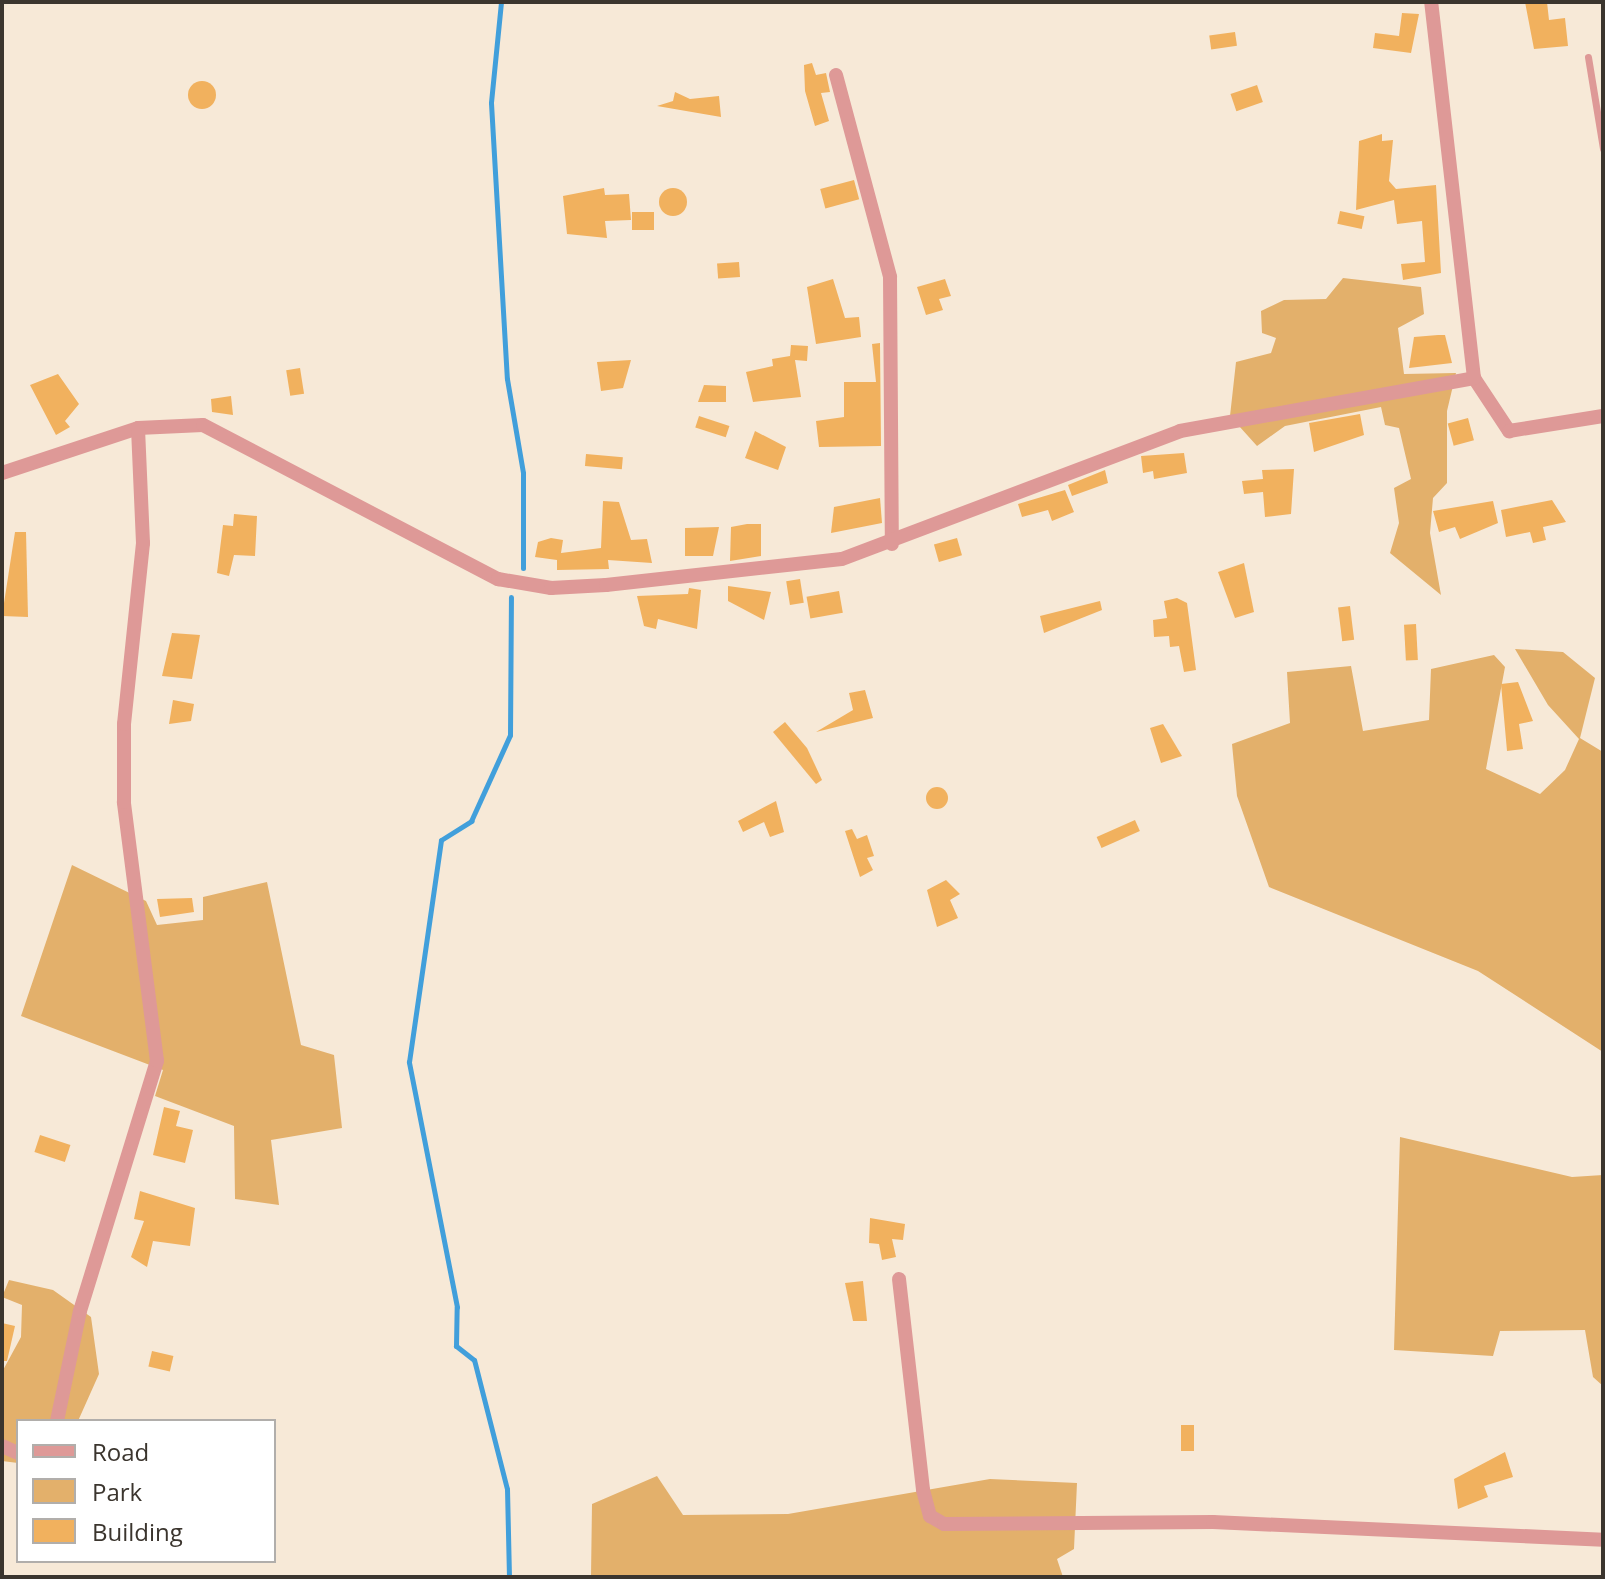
<!DOCTYPE html>
<html>
<head>
<meta charset="utf-8">
<style>
  body { margin:0 }
  #map { position:relative; width:1605px; height:1579px; overflow:hidden; background:#f7e9d7; font-family:"Open Sans",sans-serif }
  div>[style] { position:absolute }
  .green>* { inset:0; background:#e3b06b }
  .stream>* { height:5px; margin:-2.5px; padding:0 2.5px; transform-origin:2.5px; border-radius:2.5px; background:#419fdb }
  .building>* { inset:0; background:#f1b15e; transform-origin:0 0 }
  .round { border-radius:50% }
  .service>* { height:7px; margin:-3.5px; padding:0 3.5px; transform-origin:3.5px; border-radius:3.5px; background:#de9997 }
  .minor>* { height:14px; margin:-7px; padding:0 7px; transform-origin:7px; border-radius:7px; background:#de9997 }
  span { translate:-50% -50%; white-space:nowrap; text-align:center; line-height:1.15; -webkit-text-stroke:6px #fff; paint-order:stroke }
  .frame { position:absolute; inset:0; border:4px solid #3b352e; pointer-events:none }
  .legend { position:absolute; left:16px; top:1419px; width:260px; height:144px; box-sizing:border-box; background:#fff; border:2px solid #b1aeab; margin:0; padding:10px 14px; list-style:none; font-size:24px; color:#3b352e }
  .legend li { display:flex; align-items:center; gap:16px; height:40px }
  .legend b { width:40px; border:2px solid #b1aeab }
</style>
</head>
<body>
<div id="map">
  <div class="green">
    <div style="clip-path:polygon(1343px 278px,1421px 287px,1424px 314px,1398px 328px,1404px 374px,1456px 373px,1447px 411px,1447px 483px,1433px 498px,1430px 533px,1441px 595px,1390px 553px,1399px 523px,1394px 488px,1411px 479px,1399px 428px,1385px 425px,1381px 407px,1285px 426px,1257px 446px,1230px 416px,1236px 362px,1271px 353px,1276px 338px,1262px 333px,1261px 311px,1284px 300px,1326px 299px)"></div>
    <div style="clip-path:polygon(1515px 649px,1563px 652px,1595px 678px,1580px 738px,1603px 752px,1603px 1052px,1478px 971px,1269px 887px,1237px 796px,1232px 744px,1290px 723px,1287px 672px,1351px 666px,1363px 731px,1429px 720px,1431px 669px,1494px 655px,1505px 667px,1486px 769px,1540px 794px,1565px 770px,1579px 739px,1548px 705px)"></div>
    <div style="clip-path:polygon(72px 865px,146px 901px,157px 925px,203px 920px,203px 897px,267px 882px,301px 1045px,334px 1055px,342px 1128px,271px 1140px,279px 1205px,235px 1199px,234px 1126px,155px 1096px,163px 1070px,21px 1016px)"></div>
    <div style="clip-path:polygon(1400px 1137px,1572px 1177px,1603px 1175px,1603px 1386px,1593px 1377px,1585px 1330px,1500px 1331px,1493px 1356px,1394px 1350px)"></div>
    <div style="clip-path:polygon(9px 1280px,53px 1290px,91px 1317px,99px 1374px,78px 1421px,18px 1421px,18px 1463px,2px 1461px,2px 1372px,21px 1337px,22px 1305px,2px 1297px)"></div>
    <div style="clip-path:polygon(657px 1476px,683px 1515px,788px 1514px,990px 1479px,1077px 1483px,1074px 1549px,1057px 1559px,1063px 1577px,591px 1577px,592px 1504px)"></div>
  </div>
  <div class="stream">
    <div style="left:501px;top:2px;width:101px;rotate:95.7deg"></div>
    <div style="left:491px;top:103px;width:276px;rotate:86.7deg"></div>
    <div style="left:507px;top:379px;width:95px;rotate:80.3deg"></div>
    <div style="left:523px;top:473px;width:95px;rotate:90deg"></div>
    <div style="left:509px;top:1577px;width:88px;rotate:-91.3deg"></div>
    <div style="left:507px;top:1489px;width:133px;rotate:-104.3deg"></div>
    <div style="left:474px;top:1360px;width:23px;rotate:-142deg"></div>
    <div style="left:456px;top:1346px;width:39px;rotate:-89deg"></div>
    <div style="left:457px;top:1307px;width:250px;rotate:-101.1deg"></div>
    <div style="left:409px;top:1062px;width:224px;rotate:-81.8deg"></div>
    <div style="left:441px;top:840px;width:36px;rotate:-32deg"></div>
    <div style="left:471px;top:821px;width:94px;rotate:-65.6deg"></div>
    <div style="left:510px;top:735px;width:138px;rotate:-89.6deg"></div>
  </div>
  <div class="building">
    <div style="clip-path:polygon(1525px 2px,1547px 2px,1549px 20px,1565px 18px,1568px 46px,1534px 49px)"></div>
    <div style="clip-path:polygon(1402px 13px,1419px 14px,1411px 53px,1373px 48px,1375px 33px,1399px 36px)"></div>
    <div style="left:1235px;top:32px;width:14px;height:26px;rotate:82deg"></div>
    <div style="clip-path:polygon(812px 63px,816px 75px,826px 73px,830px 92px,821px 93px,829px 121px,815px 126px,805px 91px,804px 65px)"></div>
    <div class="round" style="left:188px;top:81px;width:28px;height:28px"></div>
    <div style="left:1257px;top:85px;width:18px;height:28px;rotate:71deg"></div>
    <div style="clip-path:polygon(675px 92px,690px 99px,719px 96px,721px 117px,657px 106px,673px 101px)"></div>
    <div style="clip-path:polygon(1382px 134px,1382px 141px,1393px 140px,1389px 181px,1396px 189px,1436px 185px,1441px 273px,1403px 280px,1401px 264px,1425px 262px,1422px 221px,1397px 224px,1394px 200px,1356px 210px,1359px 141px)"></div>
    <div style="left:854px;top:180px;width:20px;height:35px;rotate:75deg"></div>
    <div style="clip-path:polygon(604px 188px,605px 195px,629px 194px,631px 220px,605px 221px,607px 238px,567px 234px,563px 196px)"></div>
    <div class="round" style="left:659px;top:188px;width:28px;height:28px"></div>
    <div style="left:1340px;top:211px;width:25px;height:13px;rotate:12deg"></div>
    <div style="left:632px;top:212px;width:22px;height:18px"></div>
    <div style="left:739px;top:262px;width:15px;height:22px;rotate:86deg"></div>
    <div style="clip-path:polygon(833px 279px,845px 318px,859px 317px,861px 337px,816px 344px,807px 287px)"></div>
    <div style="clip-path:polygon(945px 279px,951px 296px,939px 299px,943px 310px,926px 315px,917px 287px)"></div>
    <div style="clip-path:polygon(1438px 335px,1445px 335px,1452px 363px,1409px 368px,1414px 337px)"></div>
    <div style="clip-path:polygon(880px 343px,881px 446px,819px 447px,816px 421px,844px 417px,844px 382px,876px 382px,872px 344px)"></div>
    <div style="clip-path:polygon(791px 345px,808px 346px,807px 361px,795px 360px,801px 397px,753px 402px,746px 372px,773px 366px,772px 359px,790px 356px)"></div>
    <div style="clip-path:polygon(631px 360px,623px 388px,601px 391px,597px 362px)"></div>
    <div style="left:300px;top:368px;width:26px;height:14px;rotate:81deg"></div>
    <div style="clip-path:polygon(58px 374px,79px 404px,65px 421px,70px 427px,56px 435px,30px 385px)"></div>
    <div style="clip-path:polygon(704px 385px,726px 386px,726px 402px,698px 402px)"></div>
    <div style="clip-path:polygon(231px 396px,233px 415px,212px 412px,211px 399px)"></div>
    <div style="clip-path:polygon(1360px 414px,1364px 435px,1314px 452px,1309px 423px)"></div>
    <div style="left:699px;top:416px;width:32px;height:12px;rotate:18deg"></div>
    <div style="left:1468px;top:418px;width:23px;height:21px;rotate:75deg"></div>
    <div style="clip-path:polygon(755px 431px,786px 447px,778px 470px,745px 458px)"></div>
    <div style="clip-path:polygon(1184px 453px,1187px 473px,1154px 479px,1153px 471px,1143px 473px,1141px 456px)"></div>
    <div style="left:586px;top:454px;width:37px;height:12px;rotate:5deg"></div>
    <div style="clip-path:polygon(1294px 469px,1291px 514px,1265px 517px,1263px 492px,1244px 494px,1242px 481px,1263px 479px,1262px 470px)"></div>
    <div style="clip-path:polygon(1105px 470px,1108px 483px,1072px 496px,1068px 485px)"></div>
    <div style="clip-path:polygon(1065px 490px,1074px 512px,1052px 521px,1048px 510px,1022px 517px,1018px 504px)"></div>
    <div style="clip-path:polygon(880px 498px,882px 523px,831px 533px,834px 507px)"></div>
    <div style="clip-path:polygon(1552px 500px,1566px 522px,1543px 527px,1546px 540px,1533px 543px,1530px 532px,1506px 537px,1501px 510px)"></div>
    <div style="clip-path:polygon(603px 501px,619px 502px,631px 540px,647px 539px,652px 563px,608px 560px,609px 569px,557px 570px,557px 560px,535px 557px,538px 542px,551px 538px,563px 540px,561px 553px,601px 548px)"></div>
    <div style="clip-path:polygon(1493px 501px,1498px 523px,1460px 539px,1455px 527px,1439px 532px,1433px 511px)"></div>
    <div style="clip-path:polygon(234px 514px,257px 516px,255px 556px,234px 555px,229px 576px,217px 573px,223px 525px,233px 526px)"></div>
    <div style="clip-path:polygon(747px 524px,761px 524px,761px 556px,730px 561px,731px 527px)"></div>
    <div style="clip-path:polygon(719px 527px,713px 556px,685px 556px,685px 528px)"></div>
    <div style="clip-path:polygon(15px 532px,26px 532px,28px 617px,2px 616px)"></div>
    <div style="left:957px;top:538px;width:18px;height:24px;rotate:74deg"></div>
    <div style="clip-path:polygon(1244px 563px,1254px 612px,1235px 618px,1218px 572px)"></div>
    <div style="left:800px;top:579px;width:24px;height:14px;rotate:81deg"></div>
    <div style="clip-path:polygon(728px 586px,771px 592px,764px 620px,728px 601px)"></div>
    <div style="clip-path:polygon(689px 588px,701px 590px,697px 629px,658px 619px,656px 629px,644px 626px,637px 596px,688px 594px)"></div>
    <div style="left:839px;top:591px;width:22px;height:33px;rotate:80deg"></div>
    <div style="clip-path:polygon(1177px 598px,1187px 603px,1196px 670px,1184px 672px,1179px 646px,1170px 647px,1169px 636px,1154px 637px,1153px 620px,1167px 618px,1164px 601px)"></div>
    <div style="clip-path:polygon(1100px 601px,1102px 610px,1044px 633px,1040px 616px)"></div>
    <div style="left:1350px;top:606px;width:34px;height:12px;rotate:83deg"></div>
    <div style="left:1416px;top:624px;width:36px;height:12px;rotate:87deg"></div>
    <div style="clip-path:polygon(172px 633px,200px 635px,192px 679px,162px 676px)"></div>
    <div style="clip-path:polygon(1518px 682px,1533px 721px,1519px 724px,1523px 749px,1507px 751px,1501px 684px)"></div>
    <div style="clip-path:polygon(865px 690px,873px 718px,816px 732px,853px 710px,849px 693px)"></div>
    <div style="clip-path:polygon(173px 700px,194px 704px,191px 721px,169px 724px)"></div>
    <div style="clip-path:polygon(785px 722px,807px 748px,822px 780px,816px 784px,773px 732px)"></div>
    <div style="clip-path:polygon(1163px 724px,1182px 756px,1161px 763px,1150px 728px)"></div>
    <div class="round" style="left:926px;top:787px;width:22px;height:22px"></div>
    <div style="clip-path:polygon(776px 801px,784px 832px,770px 837px,764px 822px,743px 832px,738px 821px)"></div>
    <div style="left:1135px;top:820px;width:12px;height:42px;rotate:66deg"></div>
    <div style="clip-path:polygon(852px 829px,857px 839px,867px 835px,874px 856px,867px 858px,873px 870px,860px 877px,845px 831px)"></div>
    <div style="clip-path:polygon(946px 880px,960px 894px,950px 900px,958px 918px,937px 927px,927px 890px)"></div>
    <div style="clip-path:polygon(192px 898px,194px 912px,160px 917px,157px 899px)"></div>
    <div style="clip-path:polygon(164px 1107px,180px 1111px,176px 1126px,193px 1130px,185px 1163px,153px 1155px)"></div>
    <div style="left:40px;top:1135px;width:32px;height:18px;rotate:18deg"></div>
    <div style="clip-path:polygon(140px 1191px,195px 1208px,190px 1246px,153px 1241px,147px 1267px,131px 1257px,144px 1221px,134px 1219px)"></div>
    <div style="clip-path:polygon(870px 1218px,905px 1224px,903px 1240px,892px 1239px,896px 1257px,882px 1260px,879px 1244px,869px 1243px)"></div>
    <div style="clip-path:polygon(863px 1281px,867px 1321px,853px 1321px,845px 1283px)"></div>
    <div style="clip-path:polygon(2px 1323px,15px 1326px,7px 1361px,2px 1361px)"></div>
    <div style="left:152px;top:1351px;width:22px;height:16px;rotate:13deg"></div>
    <div style="left:1181px;top:1425px;width:13px;height:26px"></div>
    <div style="clip-path:polygon(1505px 1452px,1513px 1477px,1484px 1486px,1488px 1497px,1458px 1509px,1454px 1479px)"></div>
  </div>
  <div class="service">
    <div style="left:1588px;top:57px;width:93px;rotate:80.7deg"></div>
  </div>
  <div class="minor">
    <div style="left:836px;top:75px;width:209px;rotate:75deg"></div>
    <div style="left:890px;top:277px;width:267px;rotate:89.6deg"></div>
    <div style="left:1474px;top:378px;width:64px;rotate:56.6deg"></div>
    <div style="left:1509px;top:431px;width:95px;rotate:-9.1deg"></div>
    <div style="left:2px;top:473px;width:143px;rotate:-18.3deg"></div>
    <div style="left:138px;top:428px;width:65px;rotate:-2.6deg"></div>
    <div style="left:203px;top:425px;width:333px;rotate:27.6deg"></div>
    <div style="left:498px;top:579px;width:54px;rotate:9.6deg"></div>
    <div style="left:551px;top:588px;width:55px;rotate:-3.1deg"></div>
    <div style="left:606px;top:585px;width:237px;rotate:-6.3deg"></div>
    <div style="left:842px;top:559px;width:361px;rotate:-20.7deg"></div>
    <div style="left:1180px;top:431px;width:299px;rotate:-10.2deg"></div>
    <div style="left:1474px;top:378px;width:378px;rotate:-96.5deg"></div>
    <div style="left:899px;top:1279px;width:212px;rotate:83.5deg"></div>
    <div style="left:923px;top:1490px;width:27px;rotate:75deg"></div>
    <div style="left:930px;top:1516px;width:16px;rotate:30deg"></div>
    <div style="left:944px;top:1524px;width:269px;rotate:-0.4deg"></div>
    <div style="left:1213px;top:1522px;width:390px;rotate:2.6deg"></div>
    <div style="left:57px;top:1421px;width:112px;rotate:-78.2deg"></div>
    <div style="left:80px;top:1311px;width:262px;rotate:-72.9deg"></div>
    <div style="left:157px;top:1061px;width:261px;rotate:-97.3deg"></div>
    <div style="left:124px;top:802px;width:78px;rotate:-90deg"></div>
    <div style="left:124px;top:724px;width:182px;rotate:-84deg"></div>
    <div style="left:143px;top:543px;width:115px;rotate:-92.5deg"></div>
    <div style="left:2px;top:1446px;width:17px;rotate:24deg"></div>
  </div>
  <div class="frame"></div>
  <ul class="legend">
  <li><b style="height:10px;background:#de9997"></b>Road</li>
  <li><b style="height:22px;background:#e3b06b"></b>Park</li>
  <li><b style="height:22px;background:#f1b15e"></b>Building</li>
  </ul>
</div>
</body>
</html>
